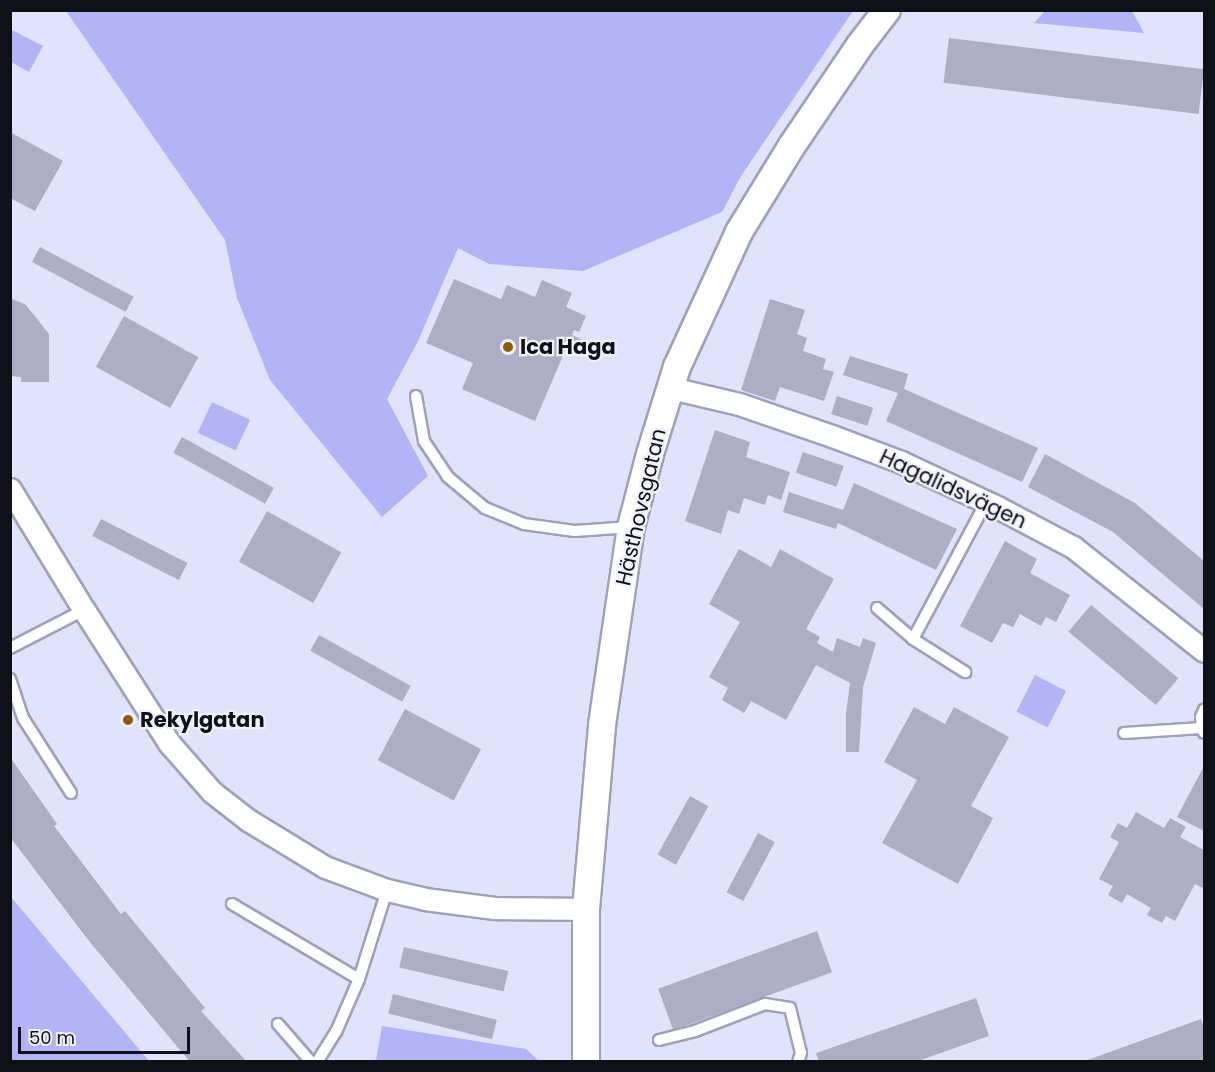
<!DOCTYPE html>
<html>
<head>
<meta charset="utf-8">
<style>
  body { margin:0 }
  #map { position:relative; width:1215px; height:1072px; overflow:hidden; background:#e1e2fb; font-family:Poppins,sans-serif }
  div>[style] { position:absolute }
  .green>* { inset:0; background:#b2b4f6; transform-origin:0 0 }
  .building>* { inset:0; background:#adaec5; transform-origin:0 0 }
  .roads { filter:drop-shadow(2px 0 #a0a1b8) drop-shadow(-2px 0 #a0a1b8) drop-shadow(0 2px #a0a1b8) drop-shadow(0 -2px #a0a1b8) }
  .service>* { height:10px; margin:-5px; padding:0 5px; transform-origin:5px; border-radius:5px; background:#fff }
  .minor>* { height:21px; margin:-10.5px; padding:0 10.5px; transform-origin:10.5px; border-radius:10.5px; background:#fff }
  .tertiary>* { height:26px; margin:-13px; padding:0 13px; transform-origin:13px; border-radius:13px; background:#fff }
  .dots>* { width:16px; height:16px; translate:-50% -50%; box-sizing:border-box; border:3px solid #f0f1fb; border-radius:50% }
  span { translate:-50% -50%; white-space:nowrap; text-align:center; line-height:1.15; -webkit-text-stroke:4.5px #f0f1fb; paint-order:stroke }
  .poi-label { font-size:21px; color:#0f1018; font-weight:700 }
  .left { translate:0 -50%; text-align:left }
  .street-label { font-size:21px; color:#0f1018 }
  .frame { position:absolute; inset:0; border:12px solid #0f1018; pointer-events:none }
  .scale { position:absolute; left:18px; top:1027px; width:172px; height:27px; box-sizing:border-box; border:3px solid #0f1018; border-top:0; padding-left:8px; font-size:18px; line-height:21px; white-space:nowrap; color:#0f1018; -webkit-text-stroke:4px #f0f1fb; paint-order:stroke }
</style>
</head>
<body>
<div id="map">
  <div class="green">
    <div style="clip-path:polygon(66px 11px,853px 11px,741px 176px,722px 212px,583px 271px,489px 264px,458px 248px,418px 341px,387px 399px,428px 476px,382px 517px,270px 380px,237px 298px,225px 240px)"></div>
    <div style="clip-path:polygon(1045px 11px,1132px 11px,1144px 33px,1034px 23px)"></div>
    <div style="clip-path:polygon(10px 29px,43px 46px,29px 72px,11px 62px)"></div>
    <div style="left:212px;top:402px;width:42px;height:34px;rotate:25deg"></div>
    <div style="left:1035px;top:675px;width:35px;height:41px;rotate:27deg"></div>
    <div style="clip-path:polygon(11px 897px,149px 1061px,11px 1061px)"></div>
    <div style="clip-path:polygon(382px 1026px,526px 1049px,539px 1061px,376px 1061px)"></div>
  </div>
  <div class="building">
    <div style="left:949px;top:38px;width:257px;height:45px;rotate:7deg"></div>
    <div style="clip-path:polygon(10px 132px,63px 161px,35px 211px,10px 198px)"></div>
    <div style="left:40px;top:247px;width:106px;height:17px;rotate:28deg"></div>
    <div style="clip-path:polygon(454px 279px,501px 299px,507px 285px,535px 297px,542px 280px,572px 293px,566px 307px,586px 316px,579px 332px,574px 330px,572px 335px,583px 340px,576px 355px,565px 351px,535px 421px,462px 389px,473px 363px,426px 343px)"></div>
    <div style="clip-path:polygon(10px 298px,26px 305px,49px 334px,49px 382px,21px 382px,21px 377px,10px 376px)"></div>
    <div style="clip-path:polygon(770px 299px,805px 310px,797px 334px,807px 338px,803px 351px,826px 359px,823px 369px,834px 372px,824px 401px,780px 387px,775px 401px,741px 390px)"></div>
    <div style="left:124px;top:316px;width:85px;height:58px;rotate:29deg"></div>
    <div style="clip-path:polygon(850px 356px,908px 374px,904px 389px,1038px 448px,1022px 482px,886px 421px,898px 393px,843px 375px)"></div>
    <div style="left:837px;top:396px;width:38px;height:19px;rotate:18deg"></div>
    <div style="clip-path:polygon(715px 430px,750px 442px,746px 457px,790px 472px,781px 500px,768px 495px,765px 505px,744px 498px,739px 514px,728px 510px,721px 534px,685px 521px)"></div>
    <div style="left:182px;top:437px;width:105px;height:18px;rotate:29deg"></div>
    <div style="left:803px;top:452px;width:43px;height:22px;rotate:19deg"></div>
    <div style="clip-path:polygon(1045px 454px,1135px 503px,1204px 561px,1204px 609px,1113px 532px,1028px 487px)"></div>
    <div style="clip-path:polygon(854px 483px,957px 529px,936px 570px,838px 523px,836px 529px,783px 512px,789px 492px,843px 510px)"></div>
    <div style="left:267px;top:511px;width:85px;height:58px;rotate:29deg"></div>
    <div style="left:101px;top:519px;width:97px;height:19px;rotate:27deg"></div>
    <div style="clip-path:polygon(1005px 541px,1037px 559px,1030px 573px,1070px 595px,1056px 622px,1046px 617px,1041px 626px,1020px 614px,1013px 627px,1003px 623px,992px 643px,960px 626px)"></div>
    <div style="clip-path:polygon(739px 549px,771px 567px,780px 549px,834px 579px,806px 629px,820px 637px,817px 643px,833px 652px,837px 638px,860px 647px,863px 638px,876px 643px,863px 687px,859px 752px,846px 752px,846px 713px,850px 683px,816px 665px,786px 720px,751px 701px,744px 713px,722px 700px,728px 688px,709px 677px,740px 622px,709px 604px)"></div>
    <div style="left:1091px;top:605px;width:114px;height:35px;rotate:40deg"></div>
    <div style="left:319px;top:635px;width:105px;height:18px;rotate:29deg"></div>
    <div style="clip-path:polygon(914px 707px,945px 724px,954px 707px,1009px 737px,971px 806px,993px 818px,958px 884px,882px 843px,917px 780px,884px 762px)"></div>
    <div style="left:405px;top:709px;width:86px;height:58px;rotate:28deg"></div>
    <div style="clip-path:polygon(10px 757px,57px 824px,54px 826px,121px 914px,125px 911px,205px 1008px,201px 1011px,247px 1062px,190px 1062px,89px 941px,10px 837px)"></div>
    <div style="clip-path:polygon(1204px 766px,1204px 831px,1177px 817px)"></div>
    <div style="left:690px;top:796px;width:21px;height:67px;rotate:29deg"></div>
    <div style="clip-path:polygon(1136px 812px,1164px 828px,1170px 818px,1186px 827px,1180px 837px,1204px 850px,1204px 885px,1203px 888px,1195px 884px,1175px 921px,1166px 916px,1162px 923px,1147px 915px,1151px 908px,1127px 894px,1122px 903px,1108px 895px,1113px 886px,1099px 879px,1119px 842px,1110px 837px,1118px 823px,1127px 828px)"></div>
    <div style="left:758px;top:833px;width:19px;height:67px;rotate:28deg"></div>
    <div style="left:817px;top:931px;width:44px;height:169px;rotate:70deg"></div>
    <div style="left:404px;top:947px;width:107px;height:21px;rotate:13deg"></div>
    <div style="left:393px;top:994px;width:107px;height:20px;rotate:14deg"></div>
    <div style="clip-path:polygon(976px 998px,989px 1036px,915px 1062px,819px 1062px,816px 1053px)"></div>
    <div style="clip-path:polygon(1201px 1019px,1204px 1028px,1204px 1062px,1082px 1062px)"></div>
  </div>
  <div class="roads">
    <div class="service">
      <div style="left:416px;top:396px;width:46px;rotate:79.9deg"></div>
      <div style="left:424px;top:441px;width:43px;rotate:56.3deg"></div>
      <div style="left:448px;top:477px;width:48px;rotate:40deg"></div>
      <div style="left:485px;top:508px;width:42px;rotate:22.3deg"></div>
      <div style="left:524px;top:524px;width:51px;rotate:7.8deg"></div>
      <div style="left:575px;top:531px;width:56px;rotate:-4.1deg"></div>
      <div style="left:877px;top:608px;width:48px;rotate:40.7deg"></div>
      <div style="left:913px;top:639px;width:62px;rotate:32.4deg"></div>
      <div style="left:913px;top:639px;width:155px;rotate:-61.9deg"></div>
      <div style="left:10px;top:648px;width:83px;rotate:-27.2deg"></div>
      <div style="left:10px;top:679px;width:41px;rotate:71.6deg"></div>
      <div style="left:23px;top:718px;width:89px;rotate:57.4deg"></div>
      <div style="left:1202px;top:728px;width:11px;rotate:-95deg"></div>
      <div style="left:1201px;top:717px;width:8px;rotate:-67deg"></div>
      <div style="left:1124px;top:733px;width:78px;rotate:-3.7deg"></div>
      <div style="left:1202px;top:728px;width:5px;rotate:68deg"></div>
      <div style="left:232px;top:904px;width:147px;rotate:30.6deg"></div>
      <div style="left:359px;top:979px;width:93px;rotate:-72.5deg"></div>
      <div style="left:278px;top:1024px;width:50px;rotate:49deg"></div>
      <div style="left:659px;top:1040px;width:37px;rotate:-14deg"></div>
      <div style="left:695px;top:1031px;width:75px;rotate:-21.1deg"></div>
      <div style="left:765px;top:1004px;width:25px;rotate:9deg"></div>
      <div style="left:790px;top:1008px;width:46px;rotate:76.3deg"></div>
      <div style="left:801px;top:1053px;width:9px;rotate:108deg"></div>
      <div style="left:317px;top:1062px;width:36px;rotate:-58deg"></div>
      <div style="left:336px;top:1032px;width:58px;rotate:-66.5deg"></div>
    </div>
    <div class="minor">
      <div style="left:671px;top:388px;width:70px;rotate:13.2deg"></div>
      <div style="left:739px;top:404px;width:98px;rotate:19deg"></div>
      <div style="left:832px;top:436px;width:74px;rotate:20.6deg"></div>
      <div style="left:901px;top:462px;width:108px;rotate:25.1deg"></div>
      <div style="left:999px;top:508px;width:84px;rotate:27.8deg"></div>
      <div style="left:1073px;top:547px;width:167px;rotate:38.4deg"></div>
      <div style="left:10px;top:489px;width:142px;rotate:58.6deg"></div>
      <div style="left:84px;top:610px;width:158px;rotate:57.4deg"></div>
      <div style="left:169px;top:743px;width:65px;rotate:48.7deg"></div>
      <div style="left:212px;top:792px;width:46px;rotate:37.9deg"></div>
      <div style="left:248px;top:820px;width:90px;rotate:31.4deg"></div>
      <div style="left:325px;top:867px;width:66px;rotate:20.4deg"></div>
      <div style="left:387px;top:890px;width:39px;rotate:13deg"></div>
      <div style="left:425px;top:899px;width:70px;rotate:7.4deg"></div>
      <div style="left:494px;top:908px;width:92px;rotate:0.6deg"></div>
    </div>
    <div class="tertiary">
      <div style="left:586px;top:1062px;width:153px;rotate:-90deg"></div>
      <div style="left:586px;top:909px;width:185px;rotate:-85deg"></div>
      <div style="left:602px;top:725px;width:200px;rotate:-81.7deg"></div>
      <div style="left:631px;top:527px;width:75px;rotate:-75.4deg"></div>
      <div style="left:650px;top:454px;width:91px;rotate:-72.8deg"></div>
      <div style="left:677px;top:367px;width:149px;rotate:-65.3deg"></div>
      <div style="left:739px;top:232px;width:100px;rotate:-58.5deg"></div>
      <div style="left:791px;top:147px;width:123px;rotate:-55.9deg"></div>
      <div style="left:860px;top:45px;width:44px;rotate:-52.4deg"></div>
    </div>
  </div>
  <div class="dots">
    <div style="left:508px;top:347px;background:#8d5c06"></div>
    <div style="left:128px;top:720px;background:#8d5c06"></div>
  </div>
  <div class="poi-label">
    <span class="left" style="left:520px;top:347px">Ica Haga</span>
    <span class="left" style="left:140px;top:720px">Rekylgatan</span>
  </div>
  <div class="street-label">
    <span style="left:953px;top:489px;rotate:25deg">Hagalidsvägen</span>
    <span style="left:641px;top:507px;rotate:-77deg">Hästhovsgatan</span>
  </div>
  <div class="frame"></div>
  <div class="scale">50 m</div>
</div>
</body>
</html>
